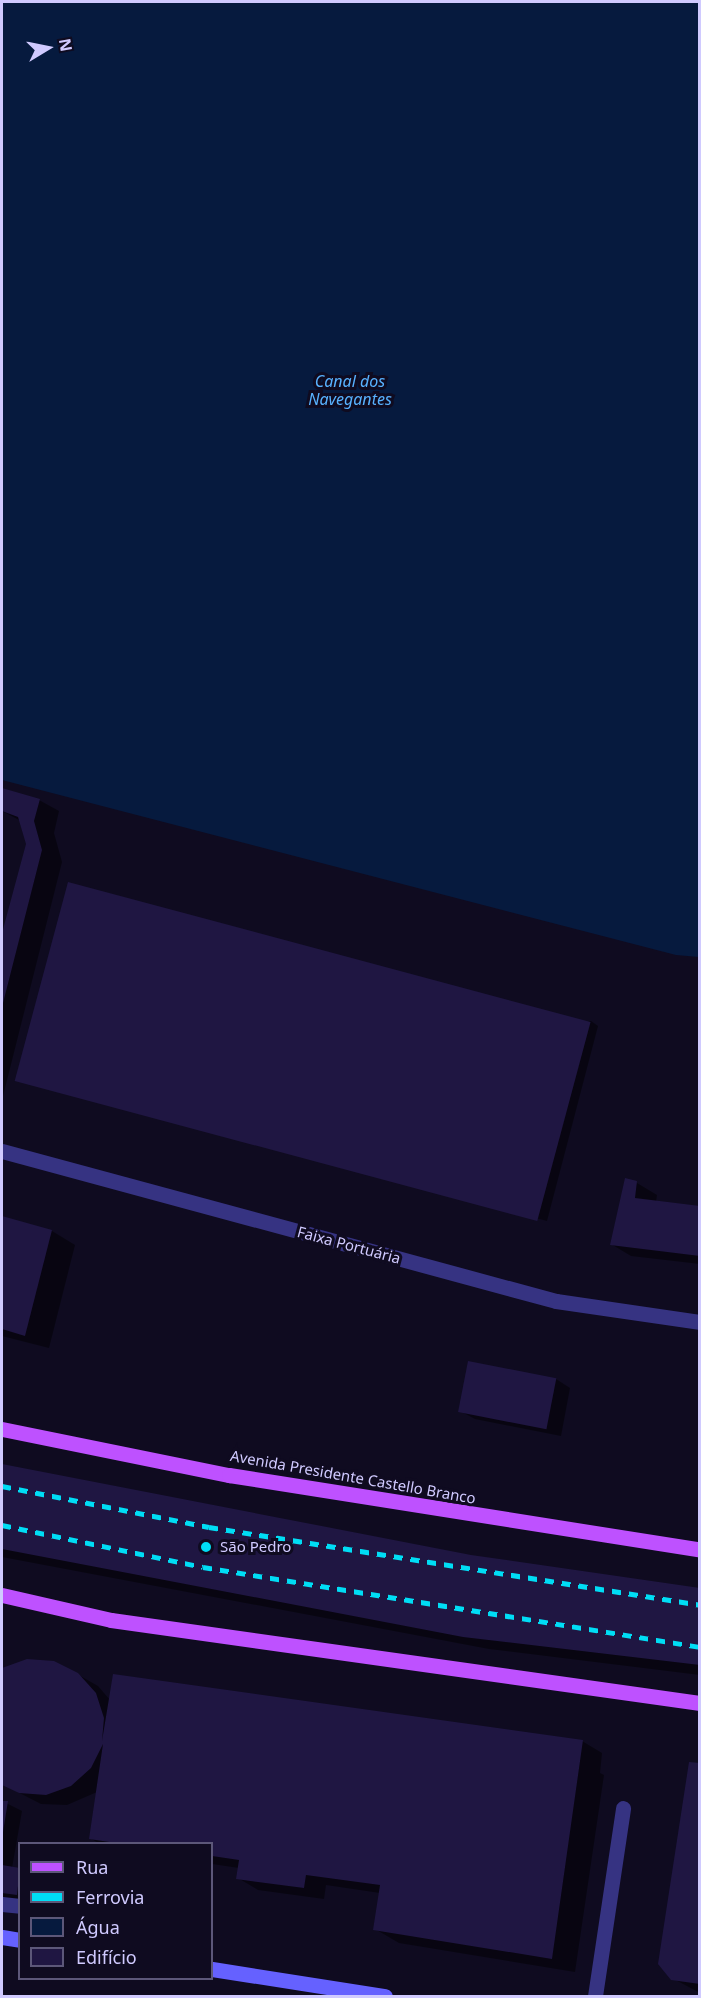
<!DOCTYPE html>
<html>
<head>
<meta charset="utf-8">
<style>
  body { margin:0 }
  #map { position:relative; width:701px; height:1998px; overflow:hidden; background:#0f0b20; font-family:"Noto Sans",sans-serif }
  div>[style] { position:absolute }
  .water>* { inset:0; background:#061a3e }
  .shadow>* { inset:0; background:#0007 }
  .building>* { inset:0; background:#1f1642; transform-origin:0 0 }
  .service>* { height:15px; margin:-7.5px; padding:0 7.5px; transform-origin:7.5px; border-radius:7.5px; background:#363382 }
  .minor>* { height:15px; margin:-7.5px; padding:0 7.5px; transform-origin:7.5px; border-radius:7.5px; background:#363382 }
  .secondary>* { height:15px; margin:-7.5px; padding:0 7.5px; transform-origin:7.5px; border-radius:7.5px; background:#6561ff }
  .primary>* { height:15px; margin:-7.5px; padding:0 7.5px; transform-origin:7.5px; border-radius:7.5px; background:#be51ff }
  .rail>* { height:4.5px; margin-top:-2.25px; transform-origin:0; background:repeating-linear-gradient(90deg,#00ddf5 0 9px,transparent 0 17px) }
  .dots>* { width:16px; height:16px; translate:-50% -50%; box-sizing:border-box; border:3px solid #0f0b20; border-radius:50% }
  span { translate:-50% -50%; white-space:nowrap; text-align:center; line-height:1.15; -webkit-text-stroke:6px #0f0b20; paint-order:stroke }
  .street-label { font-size:15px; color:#d0caff }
  .poi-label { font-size:15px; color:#d0caff }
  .left { translate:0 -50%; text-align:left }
  .water-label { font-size:16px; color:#58b2ff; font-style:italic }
  .frame { position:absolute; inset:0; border:3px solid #d0caff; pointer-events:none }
  .legend { position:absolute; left:18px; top:1842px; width:195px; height:138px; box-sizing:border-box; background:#0f0b20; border:2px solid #5c5779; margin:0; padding:8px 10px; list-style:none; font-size:18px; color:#d0caff }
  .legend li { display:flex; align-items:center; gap:12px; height:30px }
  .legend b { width:30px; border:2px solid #5c5779 }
  .north { position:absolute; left:18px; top:18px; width:60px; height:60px; -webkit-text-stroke:4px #0f0b20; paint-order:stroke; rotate:80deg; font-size:16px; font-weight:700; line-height:24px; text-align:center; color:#d0caff }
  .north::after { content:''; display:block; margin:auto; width:21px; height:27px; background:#d0caff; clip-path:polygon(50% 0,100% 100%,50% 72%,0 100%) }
</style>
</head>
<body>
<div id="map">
  <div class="water">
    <div style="clip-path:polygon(2px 2px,699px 2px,699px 957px,676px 955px,2px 780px)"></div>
  </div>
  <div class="shadow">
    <div style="clip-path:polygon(3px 790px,39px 800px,59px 811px,54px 833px,62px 862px,2px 1100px,2px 935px,4px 936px,28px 844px,21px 821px,2px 811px)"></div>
    <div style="clip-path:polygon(591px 1021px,598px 1026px,547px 1221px,18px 1080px)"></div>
    <div style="clip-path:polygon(637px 1183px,657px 1195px,656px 1202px,700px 1208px,700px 1264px,631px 1256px,611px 1244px)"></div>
    <div style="clip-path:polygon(2px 1218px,52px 1231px,75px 1245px,49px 1348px,2px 1336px)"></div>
    <div style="clip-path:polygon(469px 1363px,556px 1379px,570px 1388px,561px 1436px,475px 1419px,460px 1411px)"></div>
    <div style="clip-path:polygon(2px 1465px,471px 1556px,700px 1589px,700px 1675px,489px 1649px,2px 1557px)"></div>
    <div style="clip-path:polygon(2px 1669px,77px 1674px,98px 1686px,110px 1700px,582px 1741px,602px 1753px,600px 1773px,604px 1775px,575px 1972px,399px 1943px,375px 1929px,380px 1893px,326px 1885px,324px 1899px,258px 1890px,238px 1878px,239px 1868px,212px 1864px,212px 1844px,100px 1844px,90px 1838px,97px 1792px,67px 1805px,41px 1804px,2px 1784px)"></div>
    <div style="clip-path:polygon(700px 1765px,700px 1993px,672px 1978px)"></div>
    <div style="clip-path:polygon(2px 1801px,22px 1811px,12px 1868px,20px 1869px,20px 1901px,2px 1898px)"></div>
  </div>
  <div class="building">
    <div style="clip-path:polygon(2px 788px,40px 799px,34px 821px,42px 850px,2px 1007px,2px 933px,26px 844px,18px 817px,2px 811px)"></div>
    <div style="left:68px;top:882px;width:541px;height:206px;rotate:15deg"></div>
    <div style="clip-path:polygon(625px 1178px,637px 1181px,635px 1198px,700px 1206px,700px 1256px,610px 1245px)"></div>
    <div style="clip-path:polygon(2px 1216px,52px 1230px,25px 1336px,2px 1329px)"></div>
    <div style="left:468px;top:1361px;width:90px;height:52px;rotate:11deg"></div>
    <div style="clip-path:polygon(2px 1464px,471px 1555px,700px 1588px,700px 1665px,463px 1637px,2px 1549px)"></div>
    <div style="clip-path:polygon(27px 1659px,54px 1661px,78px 1673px,96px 1693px,104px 1718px,102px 1741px,113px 1674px,583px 1740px,552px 1959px,373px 1930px,380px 1885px,306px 1875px,304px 1888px,236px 1879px,239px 1860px,212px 1856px,212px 1844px,123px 1844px,89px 1839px,103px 1744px,91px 1768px,71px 1786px,46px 1795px,19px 1793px,2px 1785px,2px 1668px)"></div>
    <div style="clip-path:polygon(689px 1762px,700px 1763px,700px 1984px,671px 1980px,658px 1964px)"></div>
    <div style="clip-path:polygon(2px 1801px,8px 1801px,3px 1832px,2px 1832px)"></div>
    <div style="clip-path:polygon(2px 1865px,20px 1868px,17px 1895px,2px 1893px)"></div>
  </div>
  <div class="service">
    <div style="left:2px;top:1904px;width:18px;rotate:6deg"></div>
  </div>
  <div class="minor">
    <div style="left:2px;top:1151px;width:574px;rotate:15.15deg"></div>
    <div style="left:556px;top:1301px;width:146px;rotate:8.3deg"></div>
    <div style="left:595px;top:1996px;width:190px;rotate:-81.5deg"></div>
  </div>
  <div class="secondary">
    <div style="left:2px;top:1937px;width:18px;rotate:9deg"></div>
    <div style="left:212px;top:1969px;width:175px;rotate:8.9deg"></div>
  </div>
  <div class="primary">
    <div style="left:2px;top:1429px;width:232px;rotate:11.5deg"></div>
    <div style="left:229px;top:1475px;width:477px;rotate:9deg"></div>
    <div style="left:2px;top:1595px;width:112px;rotate:12.9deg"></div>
    <div style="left:111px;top:1620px;width:595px;rotate:8.02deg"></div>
  </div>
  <div class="rail">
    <div style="left:2px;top:1486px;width:211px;rotate:11.2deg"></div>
    <div style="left:209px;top:1527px;width:497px;rotate:9deg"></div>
    <div style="left:2px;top:1525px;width:205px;rotate:11.8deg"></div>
    <div style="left:203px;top:1567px;width:503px;rotate:9.14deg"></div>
  </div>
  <div class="dots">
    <div style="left:206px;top:1547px;background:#00ddf5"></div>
  </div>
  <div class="street-label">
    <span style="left:349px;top:1245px;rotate:15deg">Faixa Portuária</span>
    <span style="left:353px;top:1477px;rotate:10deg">Avenida Presidente Castello Branco</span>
  </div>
  <div class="poi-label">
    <span class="left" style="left:220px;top:1547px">São Pedro</span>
  </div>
  <div class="water-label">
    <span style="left:350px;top:390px">Canal dos<br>Navegantes</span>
  </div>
  <div class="frame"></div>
  <ul class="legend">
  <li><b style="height:8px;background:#be51ff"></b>Rua</li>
  <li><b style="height:8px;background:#00ddf5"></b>Ferrovia</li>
  <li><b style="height:16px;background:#061a3e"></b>Água</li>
  <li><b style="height:16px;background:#1f1642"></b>Edifício</li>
  </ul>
  <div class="north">N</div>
</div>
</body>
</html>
